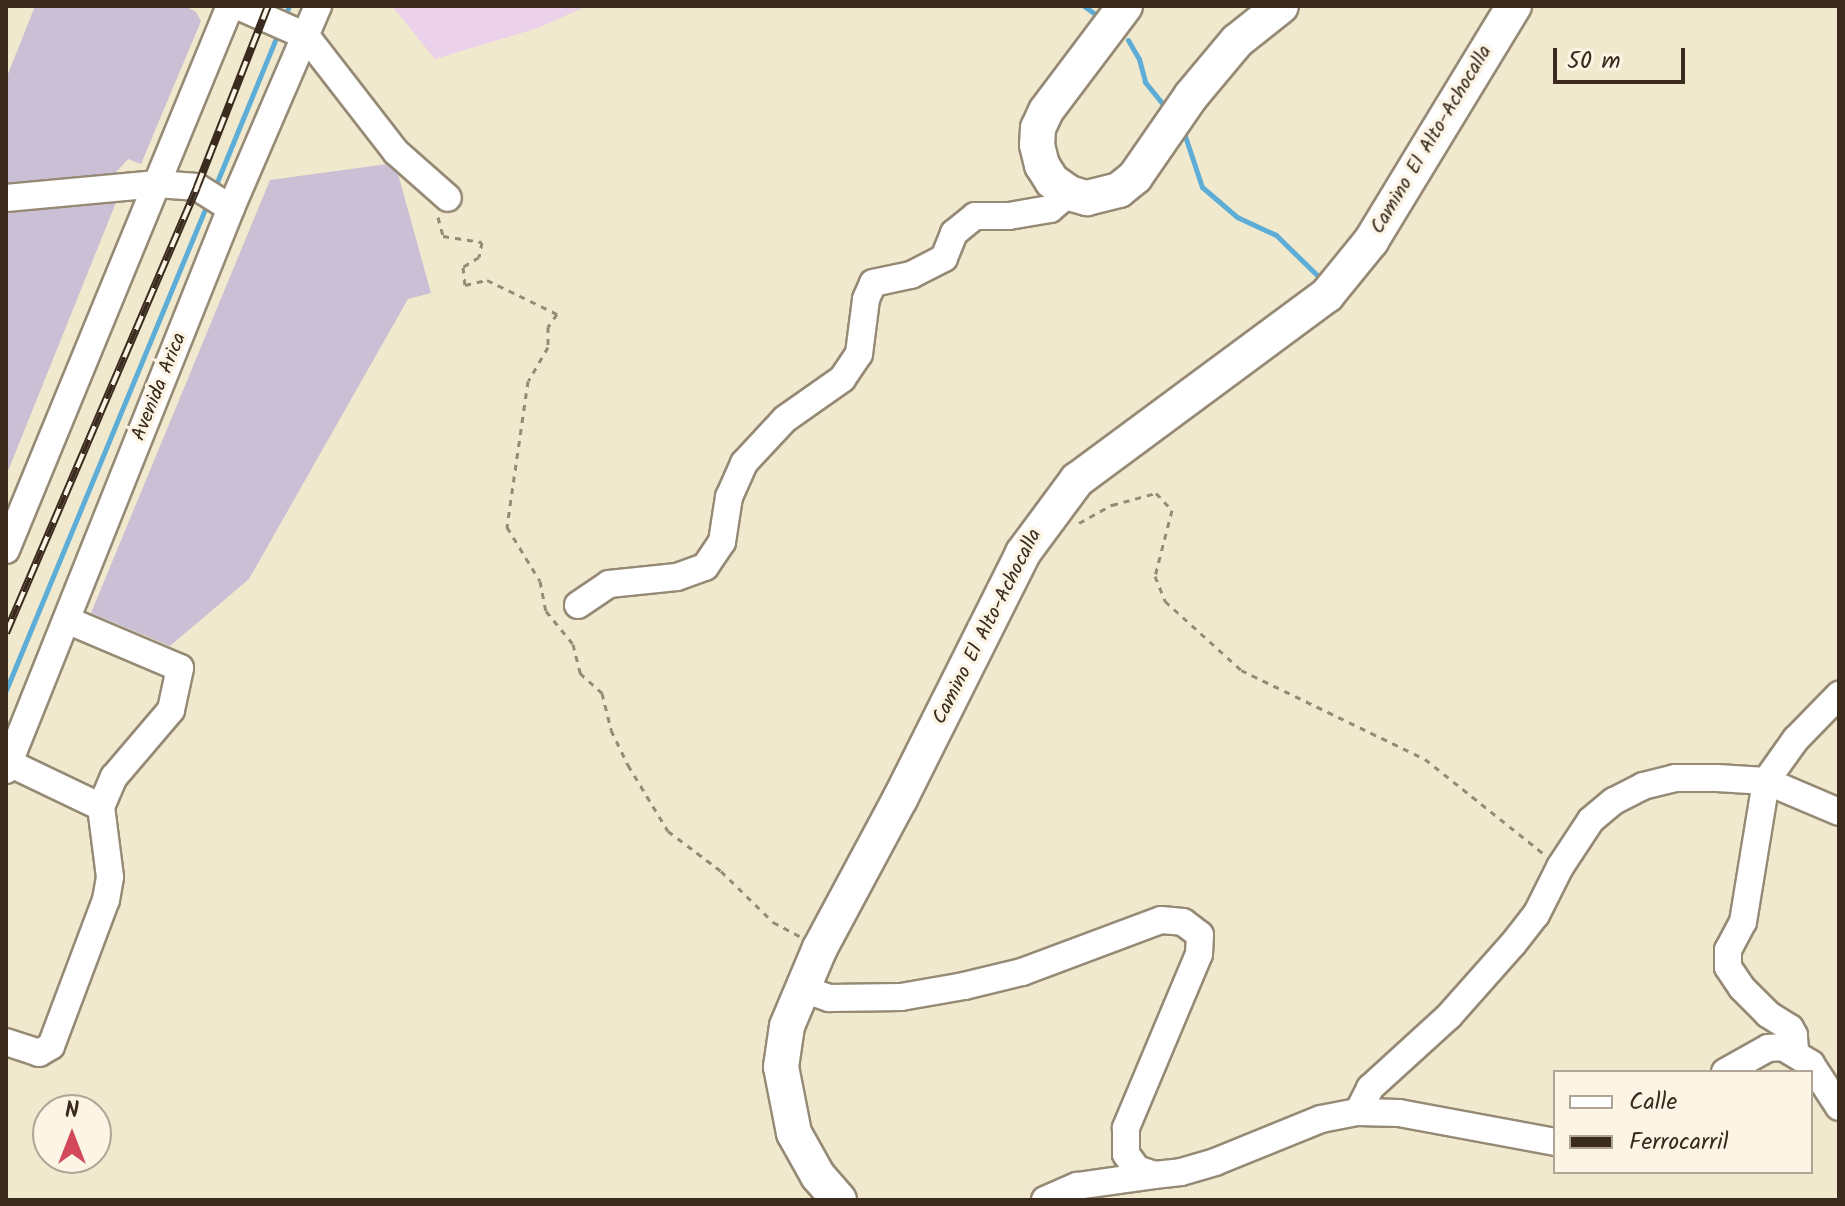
<!DOCTYPE html>
<html>
<head>
<meta charset="utf-8">
<style>
  body { margin:0 }
  #map { position:relative; width:1845px; height:1206px; overflow:hidden; background:#f0e9cd; font-family:Kalam,sans-serif }
  div>[style] { position:absolute }
  .built>* { inset:0; background:#ecd1ea }
  .industrial>* { inset:0; background:#cbbfd5 }
  .stream>* { height:5px; margin:-2.5px; padding:0 2.5px; transform-origin:2.5px; border-radius:2.5px; background:#5dadd7 }
  .path>* { height:3px; margin-top:-1.5px; transform-origin:0; background:repeating-linear-gradient(90deg,#968a76 0 6px,transparent 0 12px) }
  .roads { filter:drop-shadow(2px 0 #968a76) drop-shadow(-2px 0 #968a76) drop-shadow(0 2px #968a76) drop-shadow(0 -2px #968a76) }
  .minor>* { height:26px; margin:-13px; padding:0 13px; transform-origin:13px; border-radius:13px; background:#fff }
  .major>* { height:34px; margin:-17px; padding:0 17px; transform-origin:17px; border-radius:17px; background:#fff }
  .rail>* { height:8px; margin-top:-4px; transform-origin:0; background:repeating-linear-gradient(90deg,#fcf5e5 0 15px,#3b2a1e 0 30px); box-sizing:border-box; border-block:2px solid #3b2a1e }
  span { translate:-50% -50%; white-space:nowrap; text-align:center; line-height:1.15; -webkit-text-stroke:7px #fcf5e5; paint-order:stroke }
  .street-label { font-size:20px; color:#3b2a1e }
  .frame { position:absolute; inset:0; border:8px solid #3b2a1e; pointer-events:none }
  .legend { position:absolute; left:1553px; top:1070px; width:260px; height:104px; box-sizing:border-box; background:#fcf5e5; border:2px solid #afa495; margin:0; padding:10px 14px; list-style:none; font-size:24px; color:#3b2a1e }
  .legend li { display:flex; align-items:center; gap:16px; height:40px }
  .legend b { width:40px; border:2px solid #afa495 }
  .north { position:absolute; left:32px; top:1094px; width:80px; height:80px; box-sizing:border-box; background:#fcf5e5; border:2px solid #afa495; border-radius:50%; rotate:0deg; font-size:22px; font-weight:700; line-height:32px; text-align:center; color:#3b2a1e }
  .north::after { content:''; display:block; margin:auto; width:28px; height:36px; background:#d1495b; clip-path:polygon(50% 0,100% 100%,50% 72%,0 100%) }
  .scale { position:absolute; left:1553px; top:48px; width:132px; height:36px; box-sizing:border-box; border:4px solid #3b2a1e; border-top:0; padding-left:10px; font-size:24px; line-height:28px; white-space:nowrap; color:#3b2a1e; -webkit-text-stroke:6px #fcf5e5; paint-order:stroke }
</style>
</head>
<body>
<div id="map">
  <div class="built">
    <div style="clip-path:polygon(392px 6px,587px 6px,538px 28px,435px 59px)"></div>
  </div>
  <div class="industrial">
    <div style="clip-path:polygon(35px 6px,185px 6px,196px 12px,201px 21px,141px 164px,128px 159px,108px 181px,6px 193px,6px 79px)"></div>
    <div style="clip-path:polygon(395px 163px,431px 293px,408px 299px,249px 579px,170px 646px,91px 613px,270px 180px)"></div>
    <div style="clip-path:polygon(117px 200px,6px 476px,6px 211px)"></div>
  </div>
  <div class="stream">
    <div style="left:1084px;top:6px;width:14px;rotate:36deg"></div>
    <div style="left:287px;top:11px;width:5px;rotate:-68deg"></div>
    <div style="left:1128px;top:40px;width:22px;rotate:60deg"></div>
    <div style="left:1139px;top:59px;width:24px;rotate:75deg"></div>
    <div style="left:1145px;top:82px;width:32px;rotate:51deg"></div>
    <div style="left:1185px;top:136px;width:54px;rotate:71.6deg"></div>
    <div style="left:1202px;top:187px;width:46px;rotate:40.6deg"></div>
    <div style="left:1237px;top:217px;width:43px;rotate:24.8deg"></div>
    <div style="left:1276px;top:235px;width:63px;rotate:44.4deg"></div>
    <div style="left:217px;top:182px;width:156px;rotate:-67.7deg"></div>
    <div style="left:6px;top:690px;width:521px;rotate:-67.52deg"></div>
  </div>
  <div class="path">
    <div style="left:438px;top:217px;width:20px;rotate:75deg"></div>
    <div style="left:443px;top:236px;width:39px;rotate:9deg"></div>
    <div style="left:482px;top:242px;width:15px;rotate:101deg"></div>
    <div style="left:479px;top:257px;width:19px;rotate:148deg"></div>
    <div style="left:463px;top:267px;width:18px;rotate:84deg"></div>
    <div style="left:465px;top:285px;width:23px;rotate:-13deg"></div>
    <div style="left:487px;top:280px;width:78px;rotate:25.9deg"></div>
    <div style="left:557px;top:314px;width:16px;rotate:125deg"></div>
    <div style="left:548px;top:327px;width:20px;rotate:90deg"></div>
    <div style="left:548px;top:347px;width:39px;rotate:120deg"></div>
    <div style="left:528px;top:381px;width:148px;rotate:98.2deg"></div>
    <div style="left:507px;top:527px;width:63px;rotate:58.6deg"></div>
    <div style="left:540px;top:581px;width:31px;rotate:79deg"></div>
    <div style="left:546px;top:611px;width:43px;rotate:50.7deg"></div>
    <div style="left:573px;top:644px;width:30px;rotate:76deg"></div>
    <div style="left:580px;top:673px;width:30px;rotate:42deg"></div>
    <div style="left:602px;top:693px;width:38px;rotate:76deg"></div>
    <div style="left:611px;top:730px;width:39px;rotate:64deg"></div>
    <div style="left:628px;top:765px;width:77px;rotate:58.8deg"></div>
    <div style="left:668px;top:831px;width:66px;rotate:37deg"></div>
    <div style="left:721px;top:871px;width:73px;rotate:44.4deg"></div>
    <div style="left:773px;top:922px;width:30px;rotate:28deg"></div>
    <div style="left:1079px;top:523px;width:38px;rotate:-29deg"></div>
    <div style="left:1112px;top:505px;width:46px;rotate:-15.3deg"></div>
    <div style="left:1156px;top:493px;width:23px;rotate:47deg"></div>
    <div style="left:1172px;top:510px;width:68px;rotate:104.4deg"></div>
    <div style="left:1155px;top:576px;width:27px;rotate:68deg"></div>
    <div style="left:1165px;top:601px;width:103px;rotate:42.2deg"></div>
    <div style="left:1241px;top:670px;width:204px;rotate:25.8deg"></div>
    <div style="left:1425px;top:759px;width:152px;rotate:38.6deg"></div>
  </div>
  <div class="roads">
    <div class="minor">
      <div style="left:238px;top:6px;width:74px;rotate:23.8deg"></div>
      <div style="left:306px;top:36px;width:147px;rotate:52.2deg"></div>
      <div style="left:396px;top:152px;width:69px;rotate:41.5deg"></div>
      <div style="left:6px;top:198px;width:152px;rotate:-5.3deg"></div>
      <div style="left:157px;top:184px;width:40px;rotate:4.3deg"></div>
      <div style="left:197px;top:187px;width:40px;rotate:32deg"></div>
      <div style="left:6px;top:550px;width:588px;rotate:-67.62deg"></div>
      <div style="left:578px;top:605px;width:37px;rotate:-34deg"></div>
      <div style="left:609px;top:584px;width:68px;rotate:-5.9deg"></div>
      <div style="left:677px;top:577px;width:30px;rotate:-20deg"></div>
      <div style="left:705px;top:567px;width:30px;rotate:-56deg"></div>
      <div style="left:722px;top:542px;width:46px;rotate:-81.2deg"></div>
      <div style="left:729px;top:497px;width:37px;rotate:-66deg"></div>
      <div style="left:744px;top:463px;width:60px;rotate:-47deg"></div>
      <div style="left:785px;top:419px;width:70px;rotate:-35.1deg"></div>
      <div style="left:842px;top:379px;width:30px;rotate:-56deg"></div>
      <div style="left:859px;top:354px;width:55px;rotate:-82.7deg"></div>
      <div style="left:866px;top:299px;width:17px;rotate:-66deg"></div>
      <div style="left:873px;top:283px;width:39px;rotate:-12deg"></div>
      <div style="left:911px;top:275px;width:37px;rotate:-27deg"></div>
      <div style="left:944px;top:258px;width:27px;rotate:-68deg"></div>
      <div style="left:954px;top:233px;width:27px;rotate:-39deg"></div>
      <div style="left:975px;top:216px;width:34px"></div>
      <div style="left:1009px;top:216px;width:42px;rotate:-9.7deg"></div>
      <div style="left:1050px;top:209px;width:25px;rotate:-40deg"></div>
      <div style="left:9px;top:763px;width:102px;rotate:25.6deg"></div>
      <div style="left:6px;top:770px;width:605px;rotate:-68.18deg"></div>
      <div style="left:231px;top:208px;width:220px;rotate:-66.7deg"></div>
      <div style="left:803px;top:989px;width:28px;rotate:19deg"></div>
      <div style="left:829px;top:998px;width:72px;rotate:-0.8deg"></div>
      <div style="left:901px;top:997px;width:64px;rotate:-9.9deg"></div>
      <div style="left:964px;top:986px;width:60px;rotate:-13.6deg"></div>
      <div style="left:1022px;top:972px;width:148px;rotate:-20.5deg"></div>
      <div style="left:1161px;top:920px;width:22px;rotate:5deg"></div>
      <div style="left:1183px;top:922px;width:21px;rotate:37deg"></div>
      <div style="left:1200px;top:935px;width:19px;rotate:93deg"></div>
      <div style="left:1199px;top:954px;width:189px;rotate:112.8deg"></div>
      <div style="left:1126px;top:1128px;width:26px;rotate:90deg"></div>
      <div style="left:1126px;top:1154px;width:19px;rotate:54deg"></div>
      <div style="left:1137px;top:1169px;width:18px;rotate:19deg"></div>
      <div style="left:1154px;top:1175px;width:27px;rotate:-6deg"></div>
      <div style="left:1181px;top:1172px;width:35px;rotate:-16deg"></div>
      <div style="left:1215px;top:1162px;width:114px;rotate:-22.1deg"></div>
      <div style="left:1321px;top:1119px;width:38px;rotate:-11deg"></div>
      <div style="left:1358px;top:1112px;width:41px;rotate:1.4deg"></div>
      <div style="left:1399px;top:1113px;width:159px;rotate:10.5deg"></div>
      <div style="left:6px;top:1042px;width:35px;rotate:18deg"></div>
      <div style="left:39px;top:1053px;width:14px;rotate:-30deg"></div>
      <div style="left:51px;top:1046px;width:156px;rotate:-69.4deg"></div>
      <div style="left:106px;top:900px;width:23px;rotate:-80deg"></div>
      <div style="left:110px;top:877px;width:71px;rotate:-97.3deg"></div>
      <div style="left:101px;top:807px;width:33px;rotate:-67deg"></div>
      <div style="left:114px;top:777px;width:88px;rotate:-49.6deg"></div>
      <div style="left:171px;top:710px;width:43px;rotate:-77.9deg"></div>
      <div style="left:180px;top:668px;width:123px;rotate:-157deg"></div>
      <div style="left:1795px;top:1051px;width:16px;rotate:-94deg"></div>
      <div style="left:1794px;top:1035px;width:8px;rotate:-120deg"></div>
      <div style="left:1790px;top:1028px;width:26px;rotate:-148deg"></div>
      <div style="left:1768px;top:1014px;width:37px;rotate:-135deg"></div>
      <div style="left:1742px;top:988px;width:25px;rotate:-124deg"></div>
      <div style="left:1728px;top:967px;width:17px;rotate:-90deg"></div>
      <div style="left:1728px;top:950px;width:32px;rotate:-62deg"></div>
      <div style="left:1743px;top:922px;width:143px;rotate:-80.7deg"></div>
      <div style="left:1766px;top:781px;width:52px;rotate:-54.5deg"></div>
      <div style="left:1796px;top:739px;width:62px;rotate:-45.7deg"></div>
      <div style="left:1725px;top:1072px;width:49px;rotate:-29.2deg"></div>
      <div style="left:1768px;top:1048px;width:15px;rotate:-4deg"></div>
      <div style="left:1783px;top:1047px;width:33px;rotate:31deg"></div>
      <div style="left:1811px;top:1064px;width:51px;rotate:56.9deg"></div>
      <div style="left:1358px;top:1112px;width:27px;rotate:-63deg"></div>
      <div style="left:1370px;top:1088px;width:107px;rotate:-42.3deg"></div>
      <div style="left:1449px;top:1016px;width:96px;rotate:-48.4deg"></div>
      <div style="left:1513px;top:944px;width:37px;rotate:-52deg"></div>
      <div style="left:1536px;top:915px;width:54px;rotate:-63.4deg"></div>
      <div style="left:1560px;top:867px;width:56px;rotate:-56.6deg"></div>
      <div style="left:1591px;top:820px;width:30px;rotate:-40deg"></div>
      <div style="left:1614px;top:801px;width:33px;rotate:-27deg"></div>
      <div style="left:1643px;top:786px;width:33px;rotate:-14deg"></div>
      <div style="left:1675px;top:778px;width:42px"></div>
      <div style="left:1717px;top:778px;width:49px;rotate:3.5deg"></div>
      <div style="left:1766px;top:781px;width:79px;rotate:23deg"></div>
      <div style="left:1045px;top:1200px;width:35px;rotate:-24deg"></div>
      <div style="left:1077px;top:1186px;width:78px;rotate:-8.1deg"></div>
    </div>
    <div class="major">
      <div style="left:1125px;top:6px;width:131px;rotate:127deg"></div>
      <div style="left:1046px;top:111px;width:19px;rotate:115deg"></div>
      <div style="left:1038px;top:128px;width:17px;rotate:93deg"></div>
      <div style="left:1037px;top:145px;width:21px;rotate:76deg"></div>
      <div style="left:1042px;top:165px;width:19px;rotate:58deg"></div>
      <div style="left:1052px;top:181px;width:21px;rotate:35deg"></div>
      <div style="left:1069px;top:193px;width:19px;rotate:16deg"></div>
      <div style="left:1087px;top:198px;width:33px;rotate:-14deg"></div>
      <div style="left:1119px;top:190px;width:21px;rotate:-39deg"></div>
      <div style="left:1135px;top:177px;width:98px;rotate:-55.3deg"></div>
      <div style="left:1191px;top:96px;width:72px;rotate:-50.1deg"></div>
      <div style="left:1237px;top:41px;width:56px;rotate:-38.5deg"></div>
      <div style="left:839px;top:1200px;width:32px;rotate:-131deg"></div>
      <div style="left:818px;top:1176px;width:49px;rotate:-119.2deg"></div>
      <div style="left:794px;top:1133px;width:67px;rotate:-101.1deg"></div>
      <div style="left:781px;top:1067px;width:41px;rotate:-81.7deg"></div>
      <div style="left:787px;top:1026px;width:85px;rotate:-67.1deg"></div>
      <div style="left:820px;top:948px;width:169px;rotate:-61.8deg"></div>
      <div style="left:900px;top:799px;width:275px;rotate:-63.4deg"></div>
      <div style="left:1023px;top:553px;width:91px;rotate:-53.5deg"></div>
      <div style="left:1077px;top:480px;width:311px;rotate:-36.5deg"></div>
      <div style="left:1327px;top:295px;width:70px;rotate:-50.8deg"></div>
      <div style="left:1371px;top:241px;width:275px;rotate:-58.7deg"></div>
    </div>
  </div>
  <div class="rail">
    <div style="left:6px;top:633px;width:485px;rotate:-66.8deg"></div>
    <div style="left:197px;top:187px;width:194px;rotate:-68.6deg"></div>
  </div>
  <div class="street-label">
    <span style="left:1432px;top:140px;rotate:-59deg">Camino El Alto-Achocalla</span>
    <span style="left:160px;top:387px;rotate:-68deg">Avenida Arica</span>
    <span style="left:988px;top:627px;rotate:-63deg">Camino El Alto-Achocalla</span>
  </div>
  <div class="frame"></div>
  <ul class="legend">
  <li><b style="height:10px;background:#fff"></b>Calle</li>
  <li><b style="height:10px;background:#3b2a1e"></b>Ferrocarril</li>
  </ul>
  <div class="north">N</div>
  <div class="scale">50 m</div>
</div>
</body>
</html>
